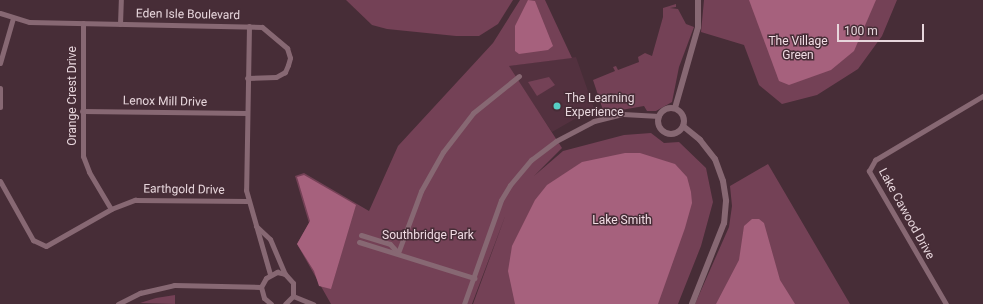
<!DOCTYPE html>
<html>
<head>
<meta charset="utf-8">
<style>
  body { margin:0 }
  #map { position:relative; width:983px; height:304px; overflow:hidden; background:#472d37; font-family:Roboto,sans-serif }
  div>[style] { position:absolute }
  .built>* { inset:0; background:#53313f }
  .green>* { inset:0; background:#744156 }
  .water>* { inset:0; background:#a6617d }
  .minor>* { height:5px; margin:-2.5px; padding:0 2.5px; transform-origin:2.5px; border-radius:2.5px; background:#876873 }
  .tertiary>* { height:6px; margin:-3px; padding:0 3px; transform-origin:3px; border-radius:3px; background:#876873 }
  .tertiary>.ring { margin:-3px; padding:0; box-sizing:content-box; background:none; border:6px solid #876873; border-radius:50% }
  .dots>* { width:11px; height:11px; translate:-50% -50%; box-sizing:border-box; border:2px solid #472d37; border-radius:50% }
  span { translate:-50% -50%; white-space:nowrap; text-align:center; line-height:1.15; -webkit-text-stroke:3px #472d37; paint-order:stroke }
  .street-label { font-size:12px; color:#e7d6dc }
  .park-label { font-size:12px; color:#f1dce4 }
  .poi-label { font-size:12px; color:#e7d6dc }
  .left { translate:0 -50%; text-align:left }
  .scale { position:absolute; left:837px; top:24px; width:87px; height:18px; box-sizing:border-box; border:2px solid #e7d6dc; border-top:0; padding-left:5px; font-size:12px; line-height:14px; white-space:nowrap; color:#e7d6dc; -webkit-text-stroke:3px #472d37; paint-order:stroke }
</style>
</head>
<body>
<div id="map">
  <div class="built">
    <div style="clip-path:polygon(576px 57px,595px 111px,580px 116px,552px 132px,508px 66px)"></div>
  </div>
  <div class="green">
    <div style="clip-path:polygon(346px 0,513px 0,498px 24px,479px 36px,456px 36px,387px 29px,372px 25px)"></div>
    <div style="clip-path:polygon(520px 0,545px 0,572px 58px,509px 66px,562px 148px,534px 176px,563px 151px,624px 135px,651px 133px,664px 143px,679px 142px,706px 168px,713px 202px,701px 246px,678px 304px,473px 304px,506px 214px,472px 304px,331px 304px,297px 244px,309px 223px,295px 176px,304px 173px,369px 211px,398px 146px,493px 43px)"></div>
    <div style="clip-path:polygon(704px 0,897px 0,882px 36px,858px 69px,817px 95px,782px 104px,759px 85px,744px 45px,701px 32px)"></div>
    <div style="clip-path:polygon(676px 4px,676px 7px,670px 8px,678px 9px,686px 24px,694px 27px,679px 67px,672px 102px,656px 111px,647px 111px,644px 106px,604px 113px,593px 80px,615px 71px,613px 67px,616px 66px,618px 70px,639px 62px,638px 57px,645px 53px,652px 56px,663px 17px,663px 8px)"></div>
    <div style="clip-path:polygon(549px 77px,555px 85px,537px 96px,528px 82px)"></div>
    <div style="clip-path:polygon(768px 164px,850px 304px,695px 304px,729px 227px,732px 206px,730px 186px)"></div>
    <div style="clip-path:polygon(175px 295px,175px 304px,140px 303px,156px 298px)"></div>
  </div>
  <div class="water">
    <div style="clip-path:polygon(528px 0,535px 1px,553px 46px,548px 50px,519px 54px,515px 51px,515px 26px)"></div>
    <div style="clip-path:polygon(749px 0,876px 0,854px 51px,831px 70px,789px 85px,779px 81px)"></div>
    <div style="clip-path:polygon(625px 153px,640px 153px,675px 164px,687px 177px,691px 192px,692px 203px,685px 228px,658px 304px,515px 304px,508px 271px,512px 246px,535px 200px,547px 185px,582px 162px)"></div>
    <div style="clip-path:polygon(304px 175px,356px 205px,331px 289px,319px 286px,314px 271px,297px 244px,310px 221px,297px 177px)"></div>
    <div style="clip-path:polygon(752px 219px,759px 219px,764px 223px,780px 280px,795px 304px,716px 304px,739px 260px,744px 226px)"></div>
  </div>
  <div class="minor">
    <div style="left:0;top:13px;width:30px;rotate:17deg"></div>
    <div style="left:29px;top:22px;width:233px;rotate:1.2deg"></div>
    <div style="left:262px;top:27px;width:33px;rotate:40deg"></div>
    <div style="left:287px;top:48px;width:10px;rotate:73deg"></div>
    <div style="left:290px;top:58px;width:7px;rotate:106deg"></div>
    <div style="left:288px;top:65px;width:8px;rotate:113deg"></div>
    <div style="left:285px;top:72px;width:10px;rotate:151deg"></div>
    <div style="left:276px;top:77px;width:29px;rotate:178deg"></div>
    <div style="left:83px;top:23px;width:133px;rotate:90deg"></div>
    <div style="left:83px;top:156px;width:17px;rotate:69deg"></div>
    <div style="left:89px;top:172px;width:43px;rotate:59.3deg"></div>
    <div style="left:120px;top:24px;width:24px;rotate:-88deg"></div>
    <div style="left:249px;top:26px;width:164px;rotate:91deg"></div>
    <div style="left:246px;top:190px;width:87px;rotate:74.1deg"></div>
    <div style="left:0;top:63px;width:47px;rotate:-73.9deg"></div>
    <div style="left:0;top:88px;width:19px;rotate:90deg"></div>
    <div style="left:82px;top:111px;width:165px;rotate:0.7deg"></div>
    <div style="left:0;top:181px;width:68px;rotate:60.8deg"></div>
    <div style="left:33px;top:240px;width:14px;rotate:25deg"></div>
    <div style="left:46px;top:246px;width:75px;rotate:-29.6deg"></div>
    <div style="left:111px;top:209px;width:26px;rotate:-21deg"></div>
    <div style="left:135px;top:200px;width:113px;rotate:0.5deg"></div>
    <div style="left:256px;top:226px;width:19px;rotate:43deg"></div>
    <div style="left:270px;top:239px;width:38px;rotate:67deg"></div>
    <div style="left:361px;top:235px;width:30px;rotate:17deg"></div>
    <div style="left:390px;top:244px;width:12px;rotate:48deg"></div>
    <div style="left:359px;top:242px;width:121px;rotate:17.4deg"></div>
    <div style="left:398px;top:253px;width:66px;rotate:-69.6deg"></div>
    <div style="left:421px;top:191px;width:45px;rotate:-60.6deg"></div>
    <div style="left:443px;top:152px;width:49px;rotate:-52.4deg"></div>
    <div style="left:473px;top:113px;width:59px;rotate:-38.8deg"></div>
    <div style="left:293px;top:296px;width:22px;rotate:22deg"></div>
    <div style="left:118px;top:304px;width:25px;rotate:-27deg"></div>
    <div style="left:140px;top:293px;width:35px;rotate:-13deg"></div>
    <div style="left:174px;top:285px;width:87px;rotate:1.3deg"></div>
    <div style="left:271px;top:304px;width:9px;rotate:-139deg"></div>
    <div style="left:264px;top:298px;width:11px;rotate:-105deg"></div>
    <div style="left:261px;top:287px;width:10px;rotate:-61deg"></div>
    <div style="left:266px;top:278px;width:13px;rotate:-29deg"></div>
    <div style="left:277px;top:272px;width:8px;rotate:14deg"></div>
    <div style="left:285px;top:274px;width:12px;rotate:48deg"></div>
    <div style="left:293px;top:283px;width:13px;rotate:90deg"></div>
    <div style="left:293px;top:296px;width:11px;rotate:135deg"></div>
    <div style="left:464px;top:304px;width:110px;rotate:-70.4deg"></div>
    <div style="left:501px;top:200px;width:17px;rotate:-59deg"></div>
    <div style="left:510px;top:185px;width:33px;rotate:-50deg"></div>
    <div style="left:531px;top:160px;width:31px;rotate:-37deg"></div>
    <div style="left:556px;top:141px;width:43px;rotate:-27.8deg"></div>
    <div style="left:594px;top:121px;width:30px;rotate:-14deg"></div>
    <div style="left:623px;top:114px;width:36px;rotate:3deg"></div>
    <div style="left:946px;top:304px;width:154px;rotate:-120.1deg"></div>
    <div style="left:869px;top:171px;width:13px;rotate:-61deg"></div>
    <div style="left:875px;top:160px;width:126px;rotate:-30.7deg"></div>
  </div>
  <div class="tertiary">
    <div style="left:675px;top:108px;width:84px;rotate:-74.1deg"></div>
    <div style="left:698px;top:27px;width:27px;rotate:-90deg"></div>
    <div class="ring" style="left:658px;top:108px;width:20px;height:20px"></div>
    <div style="left:683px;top:126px;width:22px;rotate:39deg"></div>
    <div style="left:700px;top:140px;width:24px;rotate:52deg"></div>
    <div style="left:715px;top:159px;width:23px;rotate:70deg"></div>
    <div style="left:723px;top:181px;width:20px;rotate:81deg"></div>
    <div style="left:726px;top:201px;width:22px;rotate:95deg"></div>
    <div style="left:724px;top:223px;width:87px;rotate:111.6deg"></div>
  </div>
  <div class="dots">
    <div style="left:557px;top:106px;background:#56cec4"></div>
  </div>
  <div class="street-label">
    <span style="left:188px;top:15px;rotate:1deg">Eden Isle Boulevard</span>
    <span style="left:73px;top:96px;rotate:-90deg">Orange Crest Drive</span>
    <span style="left:165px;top:102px;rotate:1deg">Lenox Mill Drive</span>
    <span style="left:184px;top:190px;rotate:1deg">Earthgold Drive</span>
    <span style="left:906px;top:214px;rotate:61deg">Lake Cawood Drive</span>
  </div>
  <div class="park-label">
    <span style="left:798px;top:49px">The Village<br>Green</span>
    <span style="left:622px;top:221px">Lake Smith</span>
    <span style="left:428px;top:236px">Southbridge Park</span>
  </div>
  <div class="poi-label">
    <span class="left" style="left:565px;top:106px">The Learning<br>Experience</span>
  </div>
  <div class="scale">100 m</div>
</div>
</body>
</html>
